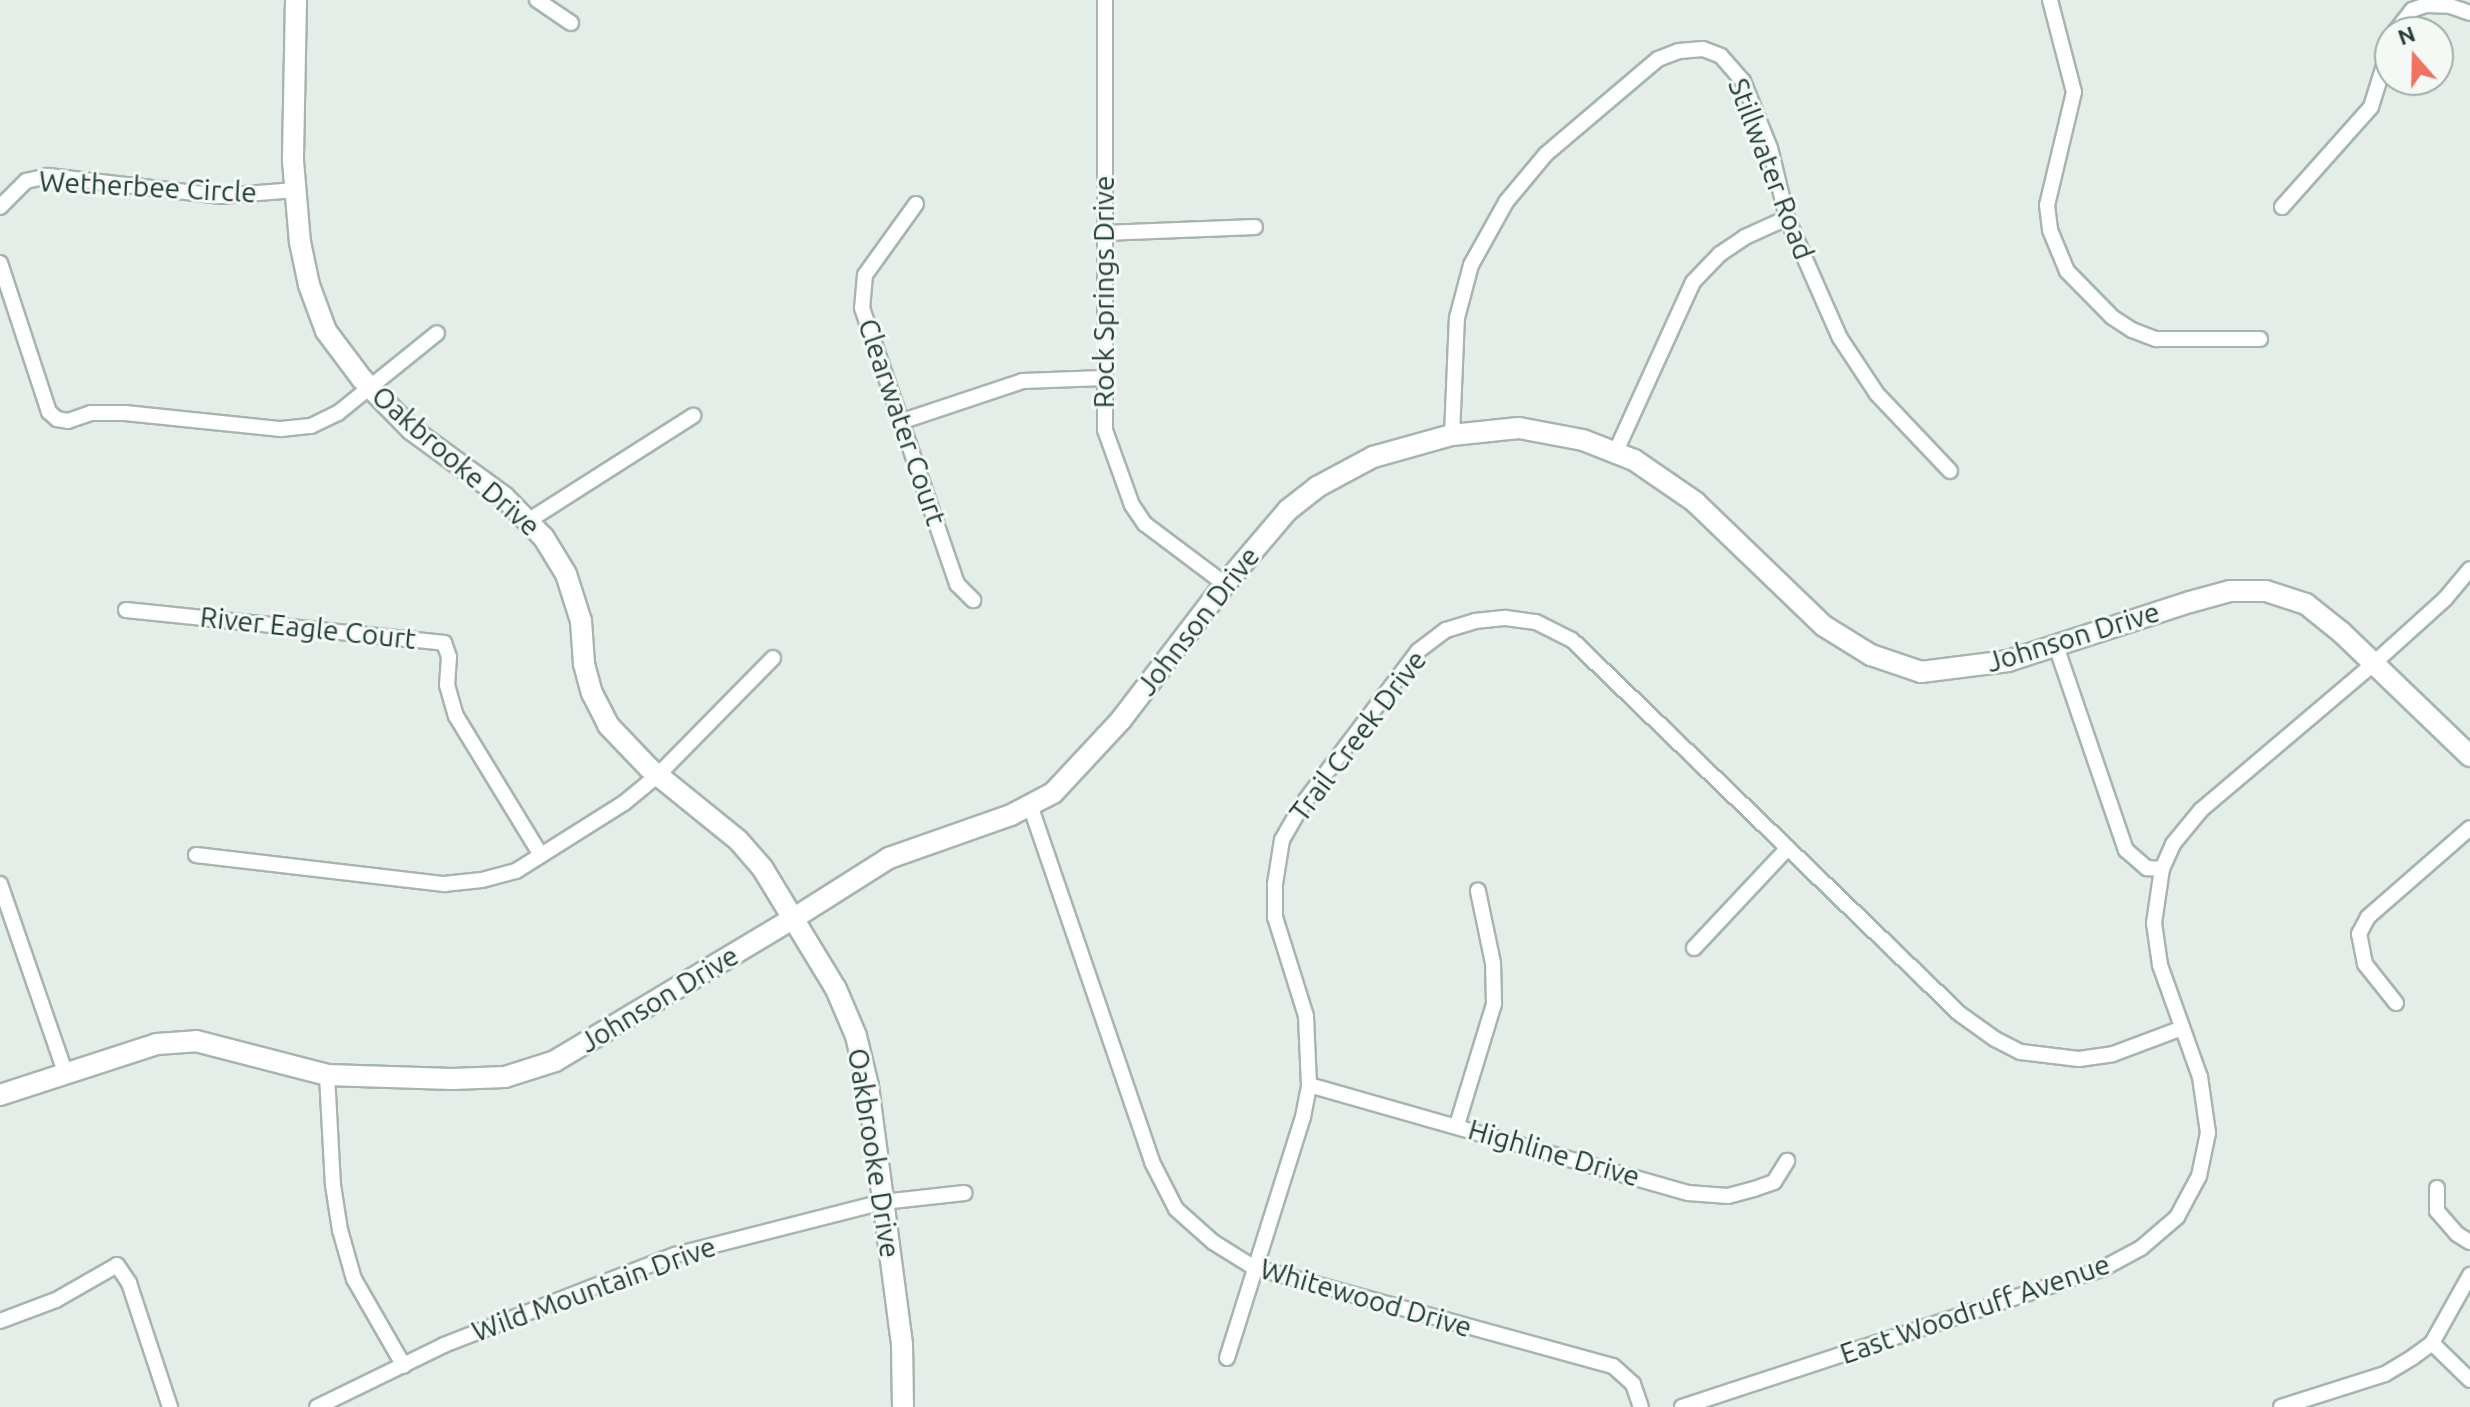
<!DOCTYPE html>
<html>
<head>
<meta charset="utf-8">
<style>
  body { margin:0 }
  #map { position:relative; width:2470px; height:1407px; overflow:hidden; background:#e4ede8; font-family:Ubuntu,sans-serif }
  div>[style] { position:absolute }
  .roads { filter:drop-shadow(2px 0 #a6b5ae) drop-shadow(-2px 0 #a6b5ae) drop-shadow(0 2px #a6b5ae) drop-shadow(0 -2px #a6b5ae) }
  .street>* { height:14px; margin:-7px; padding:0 7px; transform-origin:7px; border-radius:7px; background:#fff }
  .secondary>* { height:20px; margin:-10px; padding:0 10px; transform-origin:10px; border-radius:10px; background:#fff }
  span { translate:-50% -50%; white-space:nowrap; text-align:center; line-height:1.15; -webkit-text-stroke:6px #f4f9f6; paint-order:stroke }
  .street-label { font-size:28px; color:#233e34 }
  .north { position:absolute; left:2374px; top:16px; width:80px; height:80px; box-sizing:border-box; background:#f4f9f6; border:2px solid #a0aea8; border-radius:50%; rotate:340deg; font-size:22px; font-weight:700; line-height:32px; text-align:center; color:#233e34 }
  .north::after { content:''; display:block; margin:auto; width:28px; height:36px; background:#ef7360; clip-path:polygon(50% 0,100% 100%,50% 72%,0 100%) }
</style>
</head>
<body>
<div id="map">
  <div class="roads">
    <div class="street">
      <div style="left:537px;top:0;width:41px;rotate:34.1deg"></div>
      <div style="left:1105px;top:0;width:430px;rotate:90deg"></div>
      <div style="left:1105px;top:430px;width:80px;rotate:70.2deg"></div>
      <div style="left:1132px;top:505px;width:23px;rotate:56deg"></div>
      <div style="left:1145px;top:524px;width:100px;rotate:36.9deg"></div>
      <div style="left:2050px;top:0;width:95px;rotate:75.4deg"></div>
      <div style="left:2074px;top:92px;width:116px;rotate:103.4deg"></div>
      <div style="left:2047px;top:205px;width:25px;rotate:83deg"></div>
      <div style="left:2050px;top:230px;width:44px;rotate:67.5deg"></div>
      <div style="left:2067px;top:271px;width:64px;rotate:45.6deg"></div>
      <div style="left:2112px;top:317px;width:24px;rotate:33deg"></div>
      <div style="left:2132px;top:330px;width:26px;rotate:21deg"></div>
      <div style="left:2156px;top:339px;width:104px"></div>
      <div style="left:2395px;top:32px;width:28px;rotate:-52deg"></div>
      <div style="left:2412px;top:10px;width:15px;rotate:-20deg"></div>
      <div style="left:2426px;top:5px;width:24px;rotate:2deg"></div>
      <div style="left:2450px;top:6px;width:21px;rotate:19deg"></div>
      <div style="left:916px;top:204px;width:87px;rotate:125.7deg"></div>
      <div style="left:865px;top:275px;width:33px;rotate:95deg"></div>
      <div style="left:862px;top:308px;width:292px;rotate:71deg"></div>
      <div style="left:957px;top:584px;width:23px;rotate:45deg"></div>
      <div style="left:0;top:207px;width:37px;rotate:-45deg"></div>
      <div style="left:26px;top:181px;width:23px;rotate:-13deg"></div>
      <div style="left:48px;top:176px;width:174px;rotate:6.6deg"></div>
      <div style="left:221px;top:196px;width:75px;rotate:-4.6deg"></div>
      <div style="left:2282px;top:207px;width:134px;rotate:-48.3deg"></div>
      <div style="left:2371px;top:107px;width:64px;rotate:-72.7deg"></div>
      <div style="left:1104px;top:233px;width:151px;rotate:-2.3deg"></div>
      <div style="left:0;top:263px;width:157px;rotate:71.8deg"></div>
      <div style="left:49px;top:412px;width:11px;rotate:41deg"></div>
      <div style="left:57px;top:419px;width:11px;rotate:10deg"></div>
      <div style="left:68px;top:421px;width:24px;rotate:-19deg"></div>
      <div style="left:91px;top:413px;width:34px"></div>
      <div style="left:125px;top:413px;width:157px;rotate:5.9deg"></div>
      <div style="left:281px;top:429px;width:30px;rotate:-6deg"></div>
      <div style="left:311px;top:426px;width:30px;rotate:-26deg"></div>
      <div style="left:338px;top:413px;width:127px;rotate:-38.9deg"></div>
      <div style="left:903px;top:421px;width:126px;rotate:-18.4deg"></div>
      <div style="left:1023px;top:381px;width:80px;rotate:-2.1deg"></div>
      <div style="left:1452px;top:435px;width:117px;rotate:-87.6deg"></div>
      <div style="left:1457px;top:318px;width:55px;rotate:-75.2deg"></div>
      <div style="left:1471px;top:265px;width:72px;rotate:-60.9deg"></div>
      <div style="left:1506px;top:202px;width:62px;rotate:-50.2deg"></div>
      <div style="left:1546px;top:154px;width:147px;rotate:-40.3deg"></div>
      <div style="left:1658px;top:59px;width:22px;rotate:-21deg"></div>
      <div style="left:1679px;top:51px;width:24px;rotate:-5deg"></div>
      <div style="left:1703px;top:49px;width:19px;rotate:21deg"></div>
      <div style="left:1721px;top:56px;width:33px;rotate:49deg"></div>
      <div style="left:1743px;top:81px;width:72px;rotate:68.1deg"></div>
      <div style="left:1770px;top:148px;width:72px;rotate:76.3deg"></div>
      <div style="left:1787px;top:218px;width:131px;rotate:66.2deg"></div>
      <div style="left:1840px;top:338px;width:67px;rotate:56.5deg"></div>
      <div style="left:1877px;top:394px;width:106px;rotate:46.5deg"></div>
      <div style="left:1616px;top:451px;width:186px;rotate:-65.5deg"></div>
      <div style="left:1693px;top:282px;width:39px;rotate:-46deg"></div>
      <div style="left:1720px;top:254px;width:30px;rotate:-34deg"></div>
      <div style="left:1745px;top:237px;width:46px;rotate:-24.3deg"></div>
      <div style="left:528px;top:521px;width:196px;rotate:-32.5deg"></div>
      <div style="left:126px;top:610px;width:320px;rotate:5.9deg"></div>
      <div style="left:444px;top:643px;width:15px;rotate:70deg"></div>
      <div style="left:449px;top:657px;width:28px;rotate:94deg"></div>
      <div style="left:447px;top:685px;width:32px;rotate:74deg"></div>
      <div style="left:456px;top:716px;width:163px;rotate:58.6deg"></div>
      <div style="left:2056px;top:646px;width:216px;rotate:71.1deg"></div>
      <div style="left:2126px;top:850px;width:28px;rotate:41deg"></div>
      <div style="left:2147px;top:868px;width:15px;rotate:4deg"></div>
      <div style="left:1030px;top:805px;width:377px;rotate:71.1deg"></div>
      <div style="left:1152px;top:1162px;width:53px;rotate:62.9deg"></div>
      <div style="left:1176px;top:1209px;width:50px;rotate:41.7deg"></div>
      <div style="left:1213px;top:1242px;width:47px;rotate:32deg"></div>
      <div style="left:1253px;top:1267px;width:373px;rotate:15.4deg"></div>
      <div style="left:1613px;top:1366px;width:27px;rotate:42deg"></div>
      <div style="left:1633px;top:1384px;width:24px;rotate:71deg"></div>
      <div style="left:196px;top:855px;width:250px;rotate:6.7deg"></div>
      <div style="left:444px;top:884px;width:38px;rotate:-6deg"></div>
      <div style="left:482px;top:880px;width:35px;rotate:-15deg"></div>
      <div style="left:516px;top:871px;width:128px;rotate:-32.2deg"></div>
      <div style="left:624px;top:803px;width:44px;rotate:-39.5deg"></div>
      <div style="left:658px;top:775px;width:164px;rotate:-45.5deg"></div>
      <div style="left:0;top:884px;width:199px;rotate:70.9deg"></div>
      <div style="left:1694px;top:948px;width:137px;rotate:-46.8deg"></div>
      <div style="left:2396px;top:1003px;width:50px;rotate:-128.5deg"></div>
      <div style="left:2365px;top:964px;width:31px;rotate:-101deg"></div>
      <div style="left:2359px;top:934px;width:19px;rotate:-62deg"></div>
      <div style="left:2368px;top:917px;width:135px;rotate:-41.1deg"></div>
      <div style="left:327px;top:1075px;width:110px;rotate:86.9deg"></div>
      <div style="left:333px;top:1185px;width:46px;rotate:81.2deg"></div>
      <div style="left:340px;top:1230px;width:51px;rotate:74.1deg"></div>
      <div style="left:354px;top:1279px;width:100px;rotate:60.1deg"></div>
      <div style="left:1309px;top:1085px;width:394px;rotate:15.9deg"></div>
      <div style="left:1688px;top:1193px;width:40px;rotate:4.3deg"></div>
      <div style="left:1728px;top:1196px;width:27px;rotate:-15deg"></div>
      <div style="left:1754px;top:1189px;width:21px;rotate:-19deg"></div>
      <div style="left:1774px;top:1182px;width:25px;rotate:-58deg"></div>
      <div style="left:1457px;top:1125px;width:127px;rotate:-73deg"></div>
      <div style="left:1494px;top:1004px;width:41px;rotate:-91.4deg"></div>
      <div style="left:1493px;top:963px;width:74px;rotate:-101.8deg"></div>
      <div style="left:2437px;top:1188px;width:23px;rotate:90deg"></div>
      <div style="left:2437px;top:1211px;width:30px;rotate:49deg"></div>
      <div style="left:2457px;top:1234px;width:15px;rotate:32deg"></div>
      <div style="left:0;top:1321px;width:60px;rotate:-20.6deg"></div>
      <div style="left:56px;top:1300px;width:70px;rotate:-29.8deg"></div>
      <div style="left:117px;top:1265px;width:22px;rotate:56deg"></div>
      <div style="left:129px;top:1283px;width:131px;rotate:71.7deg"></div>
      <div style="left:2432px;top:1343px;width:53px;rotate:44.2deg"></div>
      <div style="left:1227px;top:1358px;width:253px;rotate:-72.5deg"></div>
      <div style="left:1303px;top:1117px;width:33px;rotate:-79deg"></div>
      <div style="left:1309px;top:1085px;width:69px;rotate:-92.5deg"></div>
      <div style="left:1306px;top:1016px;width:104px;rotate:-107.4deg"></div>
      <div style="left:1275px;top:917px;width:33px;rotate:-90deg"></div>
      <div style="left:1275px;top:884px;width:45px;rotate:-81deg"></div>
      <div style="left:1282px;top:840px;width:40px;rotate:-60.3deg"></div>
      <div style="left:1302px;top:805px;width:193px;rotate:-53deg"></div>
      <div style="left:1418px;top:651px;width:35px;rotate:-37deg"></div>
      <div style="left:1446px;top:630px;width:30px;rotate:-17deg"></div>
      <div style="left:1475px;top:621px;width:31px;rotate:-6deg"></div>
      <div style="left:1506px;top:618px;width:30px;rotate:8deg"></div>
      <div style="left:1536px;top:622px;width:40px;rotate:26.6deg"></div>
      <div style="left:1572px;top:640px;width:539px;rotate:43.95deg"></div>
      <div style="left:1960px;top:1014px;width:43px;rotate:35.5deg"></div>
      <div style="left:1995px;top:1039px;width:29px;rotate:27deg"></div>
      <div style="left:2021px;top:1052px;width:58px;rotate:6.9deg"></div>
      <div style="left:2079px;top:1059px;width:34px;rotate:-8deg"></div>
      <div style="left:2113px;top:1054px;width:74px;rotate:-20.6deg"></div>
      <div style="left:317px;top:1407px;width:141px;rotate:-26deg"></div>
      <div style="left:444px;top:1345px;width:248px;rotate:-21.3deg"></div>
      <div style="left:675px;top:1255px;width:215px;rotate:-14.3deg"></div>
      <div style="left:883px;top:1202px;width:82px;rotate:-6.3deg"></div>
      <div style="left:1682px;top:1407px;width:442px;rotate:-18.2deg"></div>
      <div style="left:2102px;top:1269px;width:44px;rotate:-28.3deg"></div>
      <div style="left:2141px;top:1248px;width:48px;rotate:-40.7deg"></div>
      <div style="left:2177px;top:1217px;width:47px;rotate:-61.8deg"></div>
      <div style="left:2199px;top:1176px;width:44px;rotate:-78.2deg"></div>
      <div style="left:2208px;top:1133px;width:57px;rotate:-98.1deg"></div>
      <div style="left:2200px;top:1077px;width:119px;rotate:-109.7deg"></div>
      <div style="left:2160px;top:965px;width:42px;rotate:-98.1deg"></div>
      <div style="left:2154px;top:923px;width:55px;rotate:-81.6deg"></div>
      <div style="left:2162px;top:869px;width:27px;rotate:-66deg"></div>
      <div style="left:2173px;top:844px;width:44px;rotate:-50.5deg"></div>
      <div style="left:2201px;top:810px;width:226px;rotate:-40.3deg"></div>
      <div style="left:2373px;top:664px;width:97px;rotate:-42.1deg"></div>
      <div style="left:2445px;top:599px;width:39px;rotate:-50deg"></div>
      <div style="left:2281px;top:1407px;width:109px;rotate:-17.6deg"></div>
      <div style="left:2385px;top:1374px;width:33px;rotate:-31deg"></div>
      <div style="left:2413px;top:1357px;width:24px;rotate:-36deg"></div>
      <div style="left:2432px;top:1343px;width:78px;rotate:-60.8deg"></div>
    </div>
    <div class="secondary">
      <div style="left:296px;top:0;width:161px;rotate:91.1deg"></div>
      <div style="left:293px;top:161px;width:81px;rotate:85.1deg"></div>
      <div style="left:300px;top:242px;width:44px;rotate:78.2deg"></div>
      <div style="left:309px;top:285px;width:49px;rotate:69.7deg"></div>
      <div style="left:326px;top:331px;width:60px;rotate:53.1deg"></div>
      <div style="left:362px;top:379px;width:71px;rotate:45.6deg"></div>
      <div style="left:412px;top:430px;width:114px;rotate:36.1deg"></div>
      <div style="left:504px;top:497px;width:57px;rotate:45.7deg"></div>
      <div style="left:544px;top:538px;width:42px;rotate:58.6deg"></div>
      <div style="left:566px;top:574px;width:49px;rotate:72.3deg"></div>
      <div style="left:581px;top:621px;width:43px;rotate:86deg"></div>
      <div style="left:584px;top:664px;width:30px;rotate:75deg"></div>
      <div style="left:592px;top:693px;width:36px;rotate:63deg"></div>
      <div style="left:608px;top:725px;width:59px;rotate:46.4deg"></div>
      <div style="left:649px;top:768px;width:114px;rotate:39deg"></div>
      <div style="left:738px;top:840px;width:38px;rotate:49deg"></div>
      <div style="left:763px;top:869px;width:140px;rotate:58.7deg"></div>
      <div style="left:836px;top:989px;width:51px;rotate:66.9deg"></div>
      <div style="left:856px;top:1036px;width:51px;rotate:76.5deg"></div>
      <div style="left:868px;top:1086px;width:260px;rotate:82.5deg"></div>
      <div style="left:902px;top:1344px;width:63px;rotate:89.1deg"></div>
      <div style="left:0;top:1095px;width:165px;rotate:-18deg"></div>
      <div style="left:157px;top:1044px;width:39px;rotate:-4deg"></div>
      <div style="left:196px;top:1041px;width:135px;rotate:14.5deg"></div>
      <div style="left:327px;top:1075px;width:125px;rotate:1.8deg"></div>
      <div style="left:452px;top:1079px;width:53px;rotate:-2.2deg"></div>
      <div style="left:505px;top:1077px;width:52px;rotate:-17.7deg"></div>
      <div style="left:555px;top:1061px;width:275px;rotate:-30.9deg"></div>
      <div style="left:791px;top:920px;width:116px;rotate:-32.3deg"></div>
      <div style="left:889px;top:858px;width:129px;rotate:-19.4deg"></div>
      <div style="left:1011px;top:815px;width:47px;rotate:-27.6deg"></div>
      <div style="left:1053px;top:793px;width:100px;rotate:-47deg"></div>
      <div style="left:1121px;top:720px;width:171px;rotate:-52.6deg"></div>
      <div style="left:1225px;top:584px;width:97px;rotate:-49.6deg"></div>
      <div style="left:1288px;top:510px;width:37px;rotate:-38deg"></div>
      <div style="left:1317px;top:487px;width:64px;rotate:-28.2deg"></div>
      <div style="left:1373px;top:457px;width:82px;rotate:-15.6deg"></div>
      <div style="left:1452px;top:435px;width:67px;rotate:-6deg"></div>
      <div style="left:1519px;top:428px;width:65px;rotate:10.6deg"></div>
      <div style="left:1583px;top:440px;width:55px;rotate:21.4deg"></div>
      <div style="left:1634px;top:460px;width:74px;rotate:34.5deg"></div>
      <div style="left:1695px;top:502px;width:179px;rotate:43.9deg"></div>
      <div style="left:1824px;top:626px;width:55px;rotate:31.7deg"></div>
      <div style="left:1871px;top:655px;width:53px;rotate:18.8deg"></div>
      <div style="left:1921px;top:672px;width:88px;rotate:-7.2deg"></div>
      <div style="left:2008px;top:661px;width:191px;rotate:-18deg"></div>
      <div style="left:2190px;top:602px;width:41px;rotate:-15.4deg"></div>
      <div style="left:2230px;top:591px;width:36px"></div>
      <div style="left:2266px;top:591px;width:42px;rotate:18deg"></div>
      <div style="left:2306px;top:604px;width:45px;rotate:38.7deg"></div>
      <div style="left:2341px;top:632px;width:179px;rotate:43.9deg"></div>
    </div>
  </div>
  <div class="street-label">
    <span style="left:1771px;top:169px;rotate:69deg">Stillwater Road</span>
    <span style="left:148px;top:187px;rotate:3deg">Wetherbee Circle</span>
    <span style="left:1104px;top:292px;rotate:-90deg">Rock Springs Drive</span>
    <span style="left:902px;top:422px;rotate:71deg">Clearwater Court</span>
    <span style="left:456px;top:461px;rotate:41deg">Oakbrooke Drive</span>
    <span style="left:1198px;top:621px;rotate:-52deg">Johnson Drive</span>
    <span style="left:308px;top:628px;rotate:6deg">River Eagle Court</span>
    <span style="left:2073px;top:637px;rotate:-17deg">Johnson Drive</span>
    <span style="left:1358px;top:736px;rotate:-53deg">Trail Creek Drive</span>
    <span style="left:659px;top:999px;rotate:-31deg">Johnson Drive</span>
    <span style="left:874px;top:1153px;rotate:81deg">Oakbrooke Drive</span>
    <span style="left:1554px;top:1153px;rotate:16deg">Highline Drive</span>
    <span style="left:594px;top:1289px;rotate:-20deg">Wild Mountain Drive</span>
    <span style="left:1366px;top:1298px;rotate:16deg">Whitewood Drive</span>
    <span style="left:1975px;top:1309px;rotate:-19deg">East Woodruff Avenue</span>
  </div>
  <div class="north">N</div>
</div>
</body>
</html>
